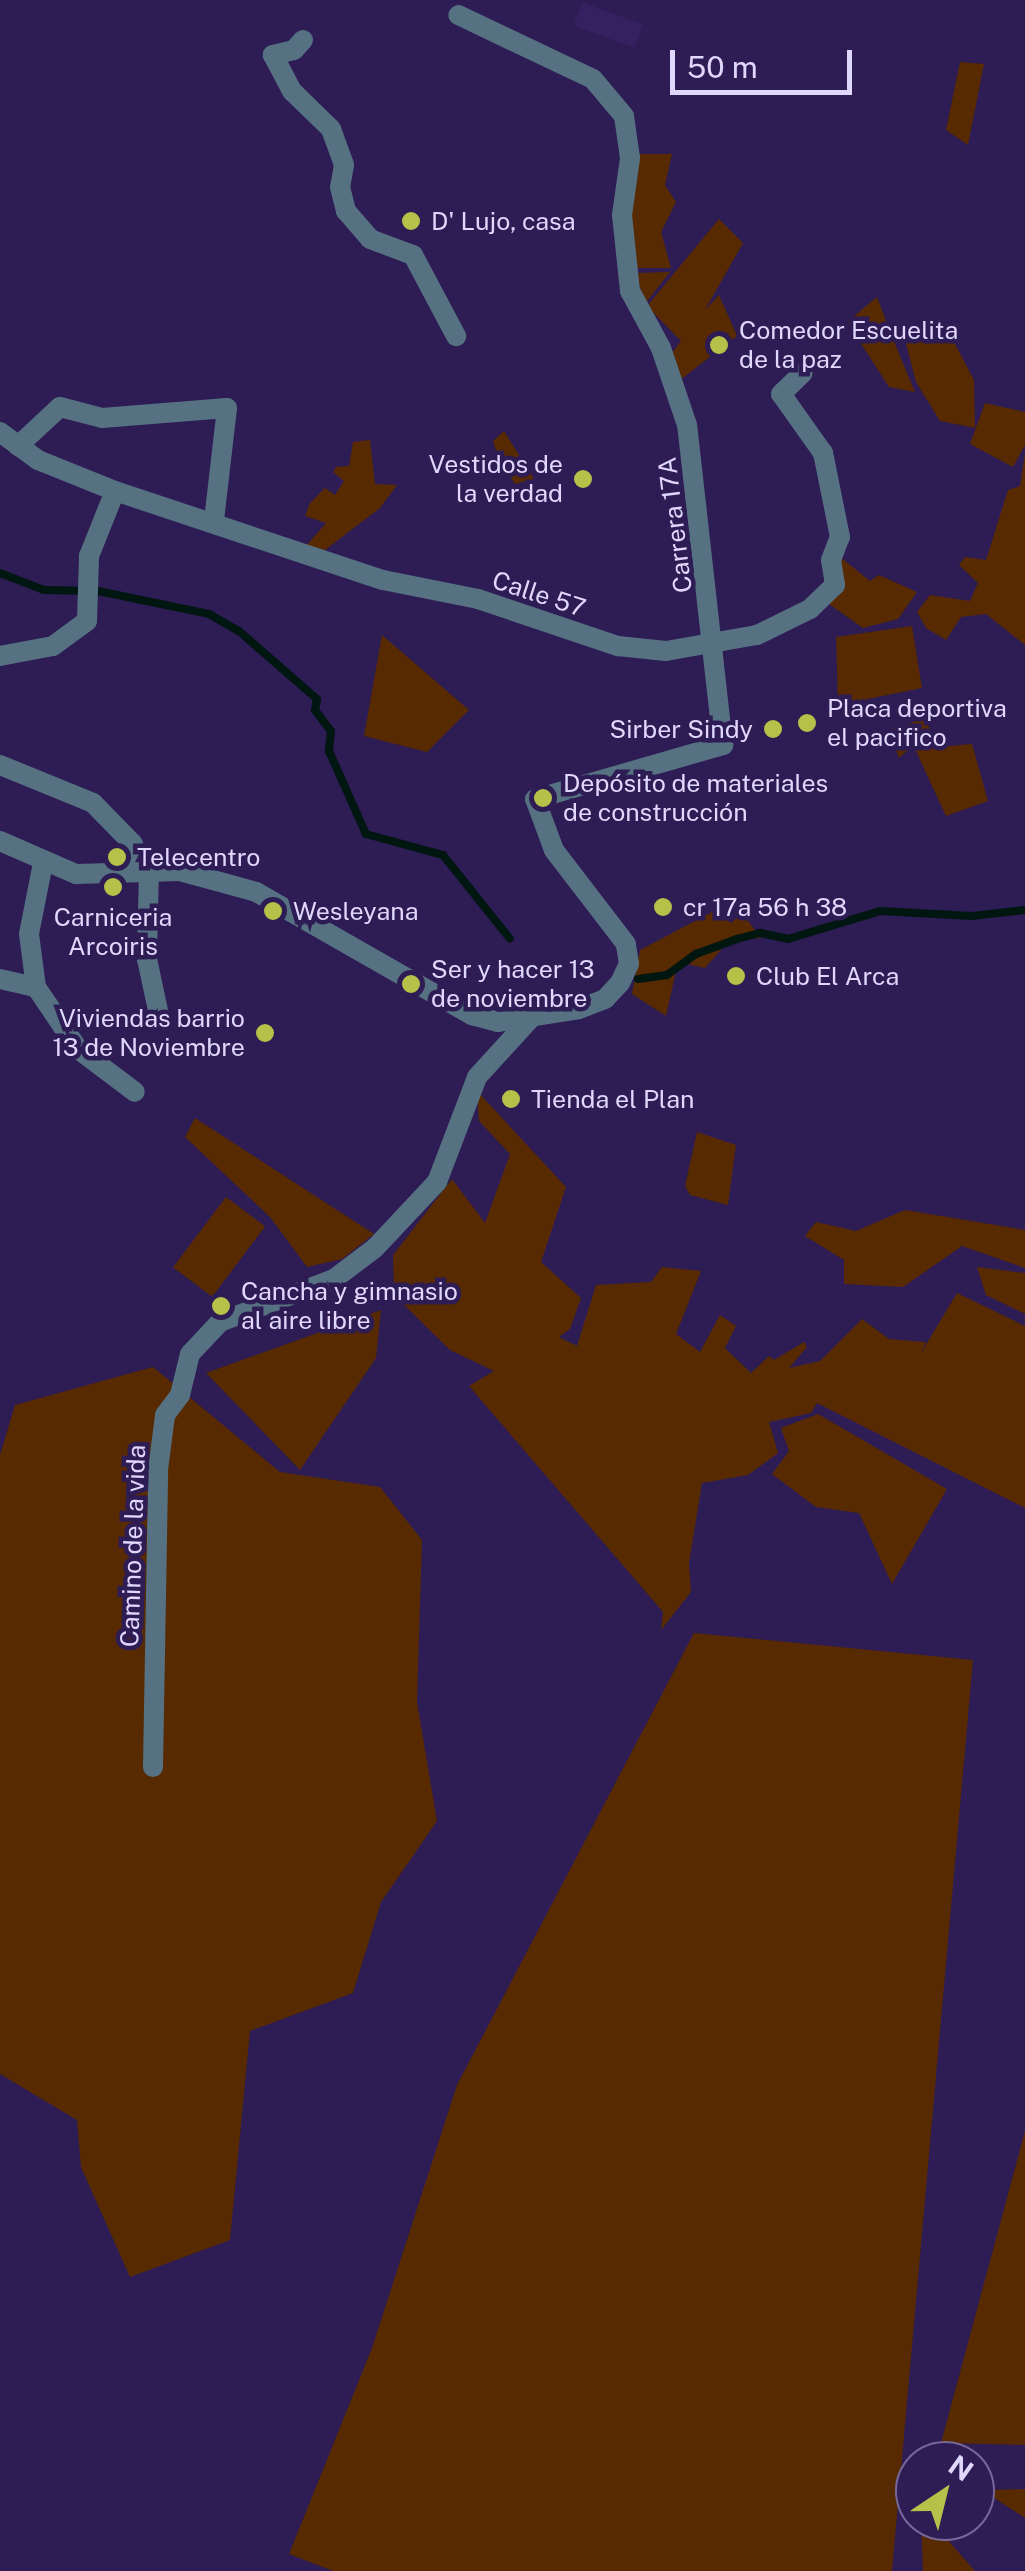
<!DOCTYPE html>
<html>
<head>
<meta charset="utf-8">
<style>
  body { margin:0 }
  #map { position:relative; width:1025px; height:2571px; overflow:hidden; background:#2e1c54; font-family:"Public Sans",sans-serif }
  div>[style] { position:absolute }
  .built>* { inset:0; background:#352060; transform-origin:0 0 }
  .green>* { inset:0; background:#572a02; transform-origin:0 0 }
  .stream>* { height:8px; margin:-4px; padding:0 4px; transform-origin:4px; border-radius:4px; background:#001610 }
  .street>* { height:20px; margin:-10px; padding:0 10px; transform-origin:10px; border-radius:10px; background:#567282 }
  .dots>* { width:28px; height:28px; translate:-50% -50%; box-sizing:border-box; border:5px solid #2e1c54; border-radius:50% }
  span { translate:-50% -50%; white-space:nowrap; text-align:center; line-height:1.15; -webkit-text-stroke:9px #2e1c54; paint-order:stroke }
  .poi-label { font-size:25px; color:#dfd8fc }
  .left { translate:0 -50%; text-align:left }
  .right { translate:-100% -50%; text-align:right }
  .street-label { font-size:25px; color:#dfd8fc }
  .north { position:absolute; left:895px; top:2441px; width:100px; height:100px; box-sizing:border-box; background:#2e1c54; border:2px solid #756797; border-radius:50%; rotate:35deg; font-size:28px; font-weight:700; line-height:40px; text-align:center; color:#dfd8fc }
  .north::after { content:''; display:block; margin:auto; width:35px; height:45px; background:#b6c149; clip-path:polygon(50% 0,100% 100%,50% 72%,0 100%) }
  .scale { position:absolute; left:670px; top:50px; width:182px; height:45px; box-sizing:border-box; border:5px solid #dfd8fc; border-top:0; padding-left:12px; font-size:30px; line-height:35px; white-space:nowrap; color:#dfd8fc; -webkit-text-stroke:8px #2e1c54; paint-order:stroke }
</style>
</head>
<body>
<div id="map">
  <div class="built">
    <div style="left:582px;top:2px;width:65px;height:25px;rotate:20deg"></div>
  </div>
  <div class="green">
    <div style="clip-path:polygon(960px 62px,984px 64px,968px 145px,946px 130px)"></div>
    <div style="clip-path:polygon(637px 154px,672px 154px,665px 185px,676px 202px,661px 232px,671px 268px,633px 268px,627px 212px)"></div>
    <div style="clip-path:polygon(719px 219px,743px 243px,705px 310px,719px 295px,737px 336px,680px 380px,672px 353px,681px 341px,647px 306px)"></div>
    <div style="clip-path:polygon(670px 272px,644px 305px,637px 273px)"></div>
    <div style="clip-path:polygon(877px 297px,897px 349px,915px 392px,889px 387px,847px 322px)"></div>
    <div style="clip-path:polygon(944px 323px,974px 380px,975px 428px,940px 421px,916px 382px,904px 336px)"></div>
    <div style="clip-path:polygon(985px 403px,1025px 412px,1025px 445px,1013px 467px,970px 444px)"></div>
    <div style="clip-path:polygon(504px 431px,534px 479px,515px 484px,498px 457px,493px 441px)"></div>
    <div style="clip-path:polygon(370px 440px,375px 484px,397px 485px,380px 508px,325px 550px,306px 546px,326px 523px,305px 516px,310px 503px,325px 488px,335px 495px,344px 481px,333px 472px,336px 467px,349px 466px,353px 442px)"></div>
    <div style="clip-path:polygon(1025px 453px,1025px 645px,986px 614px,961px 617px,946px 640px,926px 628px,917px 612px,930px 595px,970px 601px,978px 583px,959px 565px,965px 557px,986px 560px,1008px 490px,1020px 486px)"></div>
    <div style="clip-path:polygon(839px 556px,870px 581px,879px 575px,917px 592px,898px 619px,863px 628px,826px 602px)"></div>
    <div style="clip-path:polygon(912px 626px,922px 688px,838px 705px,836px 637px)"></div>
    <div style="clip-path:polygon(382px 635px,469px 710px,427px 752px,364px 736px)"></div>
    <div style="clip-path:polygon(926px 718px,930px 731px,899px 758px,888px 730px)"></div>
    <div style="clip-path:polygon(972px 744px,988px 801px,946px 816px,915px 749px)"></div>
    <div style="clip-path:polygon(714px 911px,731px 923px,742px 913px,761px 938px,728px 942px,705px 968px,678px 962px,666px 1016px,632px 994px,640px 950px)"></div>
    <div style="clip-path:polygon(477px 1091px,566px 1187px,541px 1262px,581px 1298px,570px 1329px,559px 1337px,577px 1346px,596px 1285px,651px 1282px,662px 1267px,701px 1271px,676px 1334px,700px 1352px,720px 1315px,736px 1326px,725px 1348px,751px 1373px,769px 1356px,774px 1360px,804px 1342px,807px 1347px,789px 1368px,820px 1361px,862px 1319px,889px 1339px,926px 1342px,921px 1353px,957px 1293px,1025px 1326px,1025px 1508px,817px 1403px,811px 1413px,769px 1422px,778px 1453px,748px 1475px,702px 1483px,689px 1563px,691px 1592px,661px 1630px,663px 1612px,469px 1386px,494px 1371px,450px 1350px,394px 1295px,393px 1255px,452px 1179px,485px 1223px,510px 1154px,479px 1121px)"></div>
    <div style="clip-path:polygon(195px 1118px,374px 1234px,342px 1259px,307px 1267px,270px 1217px,185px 1137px)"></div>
    <div style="clip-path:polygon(697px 1132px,736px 1145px,728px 1205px,690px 1195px,685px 1186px)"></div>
    <div style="left:226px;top:1197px;width:49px;height:88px;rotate:37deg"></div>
    <div style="clip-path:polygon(905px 1210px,1025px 1230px,1025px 1268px,962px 1246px,903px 1287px,844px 1284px,844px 1260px,805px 1236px,816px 1222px,856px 1231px)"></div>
    <div style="clip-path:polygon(977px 1267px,1025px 1273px,1025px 1314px,986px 1295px)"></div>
    <div style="clip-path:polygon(381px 1310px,376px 1358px,300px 1470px,206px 1373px)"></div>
    <div style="clip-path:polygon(153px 1367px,280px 1472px,380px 1487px,422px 1540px,417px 1702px,437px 1821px,381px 1902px,353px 1993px,250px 2031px,230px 2240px,130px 2277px,81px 2167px,77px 2120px,0 2074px,0 1455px,15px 1405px)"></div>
    <div style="clip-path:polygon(818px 1414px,947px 1489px,892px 1584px,859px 1513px,816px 1507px,772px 1474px,789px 1451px,781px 1428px)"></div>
    <div style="clip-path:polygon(694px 1633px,973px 1660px,892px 2571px,333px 2571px,289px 2554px,372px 2348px,457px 2085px)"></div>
    <div style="clip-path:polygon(1025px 2131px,1025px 2445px,941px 2443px)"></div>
    <div style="clip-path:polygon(1025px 2489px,1025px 2518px,982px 2490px)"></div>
    <div style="clip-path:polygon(921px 2521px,931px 2521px,975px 2571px,923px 2571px)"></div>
  </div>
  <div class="stream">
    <div style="left:0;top:573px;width:47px;rotate:21.1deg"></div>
    <div style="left:44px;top:590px;width:54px;rotate:1.1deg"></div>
    <div style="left:98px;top:591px;width:113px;rotate:11.7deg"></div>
    <div style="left:209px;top:614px;width:34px;rotate:30deg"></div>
    <div style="left:239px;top:631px;width:103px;rotate:41.1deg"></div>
    <div style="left:317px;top:699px;width:11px;rotate:100deg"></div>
    <div style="left:315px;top:710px;width:26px;rotate:53deg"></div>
    <div style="left:331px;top:731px;width:20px;rotate:96deg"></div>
    <div style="left:329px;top:751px;width:91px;rotate:66deg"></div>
    <div style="left:366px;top:834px;width:80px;rotate:15.3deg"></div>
    <div style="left:443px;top:855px;width:107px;rotate:51.4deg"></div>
    <div style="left:638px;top:979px;width:29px;rotate:-8deg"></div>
    <div style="left:667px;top:975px;width:36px;rotate:-36deg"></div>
    <div style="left:696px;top:954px;width:44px;rotate:-20.1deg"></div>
    <div style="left:737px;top:939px;width:24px;rotate:-15deg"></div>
    <div style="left:760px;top:933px;width:29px;rotate:12deg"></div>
    <div style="left:788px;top:939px;width:96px;rotate:-16.9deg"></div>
    <div style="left:880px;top:911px;width:92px;rotate:3.1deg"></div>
    <div style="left:972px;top:916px;width:53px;rotate:-6.5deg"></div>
  </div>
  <div class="street">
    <div style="left:303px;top:40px;width:13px;rotate:132deg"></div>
    <div style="left:294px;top:50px;width:22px;rotate:167deg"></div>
    <div style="left:273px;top:55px;width:41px;rotate:62.2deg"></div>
    <div style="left:292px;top:91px;width:54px;rotate:44.3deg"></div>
    <div style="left:331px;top:129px;width:38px;rotate:70deg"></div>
    <div style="left:344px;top:165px;width:22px;rotate:100deg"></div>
    <div style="left:340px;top:187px;width:25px;rotate:76deg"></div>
    <div style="left:346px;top:211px;width:37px;rotate:49deg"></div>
    <div style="left:370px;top:239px;width:46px;rotate:20.4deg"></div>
    <div style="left:413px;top:255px;width:92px;rotate:62deg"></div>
    <div style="left:0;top:432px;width:47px;rotate:36.4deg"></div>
    <div style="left:38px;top:460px;width:83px;rotate:21.9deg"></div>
    <div style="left:115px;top:491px;width:282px;rotate:18.4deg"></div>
    <div style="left:383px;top:580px;width:97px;rotate:11.3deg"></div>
    <div style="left:478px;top:599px;width:148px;rotate:18.6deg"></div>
    <div style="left:618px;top:646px;width:48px;rotate:5.9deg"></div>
    <div style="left:666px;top:651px;width:92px;rotate:-10deg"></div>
    <div style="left:757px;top:635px;width:59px;rotate:-26.1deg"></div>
    <div style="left:810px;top:609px;width:35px;rotate:-44deg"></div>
    <div style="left:835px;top:585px;width:25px;rotate:-99deg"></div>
    <div style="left:831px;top:560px;width:25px;rotate:-69deg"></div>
    <div style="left:840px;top:537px;width:86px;rotate:-101.4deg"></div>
    <div style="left:823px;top:453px;width:72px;rotate:-125.4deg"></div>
    <div style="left:781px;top:394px;width:30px;rotate:-44deg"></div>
    <div style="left:18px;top:446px;width:57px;rotate:-42.9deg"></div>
    <div style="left:60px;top:407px;width:43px;rotate:14.7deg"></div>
    <div style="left:102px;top:418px;width:125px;rotate:-4.6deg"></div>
    <div style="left:227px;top:408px;width:113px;rotate:96.6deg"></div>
    <div style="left:0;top:656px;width:54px;rotate:-10.7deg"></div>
    <div style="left:53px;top:646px;width:42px;rotate:-36.3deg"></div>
    <div style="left:87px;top:621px;width:65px;rotate:-88.2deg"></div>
    <div style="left:89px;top:556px;width:70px;rotate:-68.2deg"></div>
    <div style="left:0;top:765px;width:100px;rotate:22.2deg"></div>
    <div style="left:93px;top:803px;width:57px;rotate:45.7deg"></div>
    <div style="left:133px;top:844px;width:33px;rotate:117deg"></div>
    <div style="left:0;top:841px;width:83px;rotate:23.5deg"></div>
    <div style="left:76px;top:874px;width:104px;rotate:-1.7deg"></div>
    <div style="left:180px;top:871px;width:79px;rotate:15.4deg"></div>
    <div style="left:256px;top:892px;width:249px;rotate:29.7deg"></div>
    <div style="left:472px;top:1015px;width:27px;rotate:15deg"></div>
    <div style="left:498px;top:1022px;width:82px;rotate:-9.1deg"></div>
    <div style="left:579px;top:1009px;width:28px;rotate:-21deg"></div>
    <div style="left:605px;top:999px;width:22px;rotate:-47deg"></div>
    <div style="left:620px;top:983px;width:21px;rotate:-65deg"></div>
    <div style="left:629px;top:964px;width:20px;rotate:-99deg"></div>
    <div style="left:626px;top:944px;width:118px;rotate:-127.5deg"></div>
    <div style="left:554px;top:850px;width:54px;rotate:-110.4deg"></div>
    <div style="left:535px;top:799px;width:196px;rotate:-16deg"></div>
    <div style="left:723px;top:745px;width:322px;rotate:-96.4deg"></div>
    <div style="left:687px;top:425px;width:81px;rotate:-108.7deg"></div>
    <div style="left:661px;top:348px;width:65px;rotate:-118.5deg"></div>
    <div style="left:630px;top:291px;width:76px;rotate:-96deg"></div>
    <div style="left:622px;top:215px;width:58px;rotate:-82deg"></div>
    <div style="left:630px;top:158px;width:42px;rotate:-98.1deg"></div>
    <div style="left:624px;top:116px;width:48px;rotate:-130deg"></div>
    <div style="left:593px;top:79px;width:149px;rotate:-154.6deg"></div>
    <div style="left:43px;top:863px;width:72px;rotate:101.2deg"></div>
    <div style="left:29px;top:934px;width:53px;rotate:82.5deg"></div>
    <div style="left:36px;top:987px;width:75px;rotate:55.9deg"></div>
    <div style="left:78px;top:1049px;width:71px;rotate:37deg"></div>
    <div style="left:149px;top:868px;width:91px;rotate:91.3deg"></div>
    <div style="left:147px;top:959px;width:57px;rotate:77.9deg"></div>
    <div style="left:0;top:979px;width:37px;rotate:13deg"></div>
    <div style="left:153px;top:1767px;width:297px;rotate:-89deg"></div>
    <div style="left:158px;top:1470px;width:55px;rotate:-82.7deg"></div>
    <div style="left:165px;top:1415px;width:25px;rotate:-53deg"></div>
    <div style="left:180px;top:1395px;width:42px;rotate:-76.3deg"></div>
    <div style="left:190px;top:1354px;width:44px;rotate:-46.8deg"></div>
    <div style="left:220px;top:1322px;width:122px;rotate:-20.7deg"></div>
    <div style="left:334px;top:1279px;width:51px;rotate:-37.1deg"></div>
    <div style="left:375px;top:1248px;width:91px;rotate:-46.8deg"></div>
    <div style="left:437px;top:1182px;width:112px;rotate:-69.1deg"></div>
    <div style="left:477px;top:1077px;width:79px;rotate:-47.6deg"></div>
  </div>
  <div class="dots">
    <div style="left:411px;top:221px;background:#b6c149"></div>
    <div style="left:719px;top:345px;background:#b6c149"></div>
    <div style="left:583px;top:479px;background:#b6c149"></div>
    <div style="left:807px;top:723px;background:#b6c149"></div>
    <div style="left:773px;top:729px;background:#b6c149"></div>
    <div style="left:543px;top:798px;background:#b6c149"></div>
    <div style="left:117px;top:857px;background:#b6c149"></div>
    <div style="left:113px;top:887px;background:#b6c149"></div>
    <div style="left:663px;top:907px;background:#b6c149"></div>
    <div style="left:273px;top:911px;background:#b6c149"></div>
    <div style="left:736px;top:976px;background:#b6c149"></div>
    <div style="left:411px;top:984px;background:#b6c149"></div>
    <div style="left:265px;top:1033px;background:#b6c149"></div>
    <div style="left:511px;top:1099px;background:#b6c149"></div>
    <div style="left:221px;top:1306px;background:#b6c149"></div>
  </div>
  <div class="poi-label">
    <span class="left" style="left:431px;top:221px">D' Lujo, casa</span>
    <span class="left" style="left:739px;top:345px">Comedor Escuelita<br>de la paz</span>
    <span class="right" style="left:563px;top:479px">Vestidos de<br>la verdad</span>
    <span class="left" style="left:827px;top:723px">Placa deportiva<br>el pacifico</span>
    <span class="right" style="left:753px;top:729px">Sirber Sindy</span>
    <span class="left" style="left:563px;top:798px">Depósito de materiales<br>de construcción</span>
    <span class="left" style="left:137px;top:857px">Telecentro</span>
    <span class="left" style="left:683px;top:907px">cr 17a 56 h 38</span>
    <span class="left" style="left:293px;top:911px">Wesleyana</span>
    <span style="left:113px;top:932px">Carniceria<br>Arcoiris</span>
    <span class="left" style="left:431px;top:984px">Ser y hacer 13<br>de noviembre</span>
    <span class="left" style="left:756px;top:976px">Club El Arca</span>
    <span class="right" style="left:245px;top:1033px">Viviendas barrio<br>13 de Noviembre</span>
    <span class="left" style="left:531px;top:1099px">Tienda el Plan</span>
    <span class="left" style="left:241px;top:1306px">Cancha y gimnasio<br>al aire libre</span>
  </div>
  <div class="street-label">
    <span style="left:675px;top:525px;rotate:-97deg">Carrera 17A</span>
    <span style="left:539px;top:594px;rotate:18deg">Calle 57</span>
    <span style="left:133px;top:1546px;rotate:-88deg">Camino de la vida</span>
  </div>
  <div class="north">N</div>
  <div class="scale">50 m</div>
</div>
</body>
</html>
